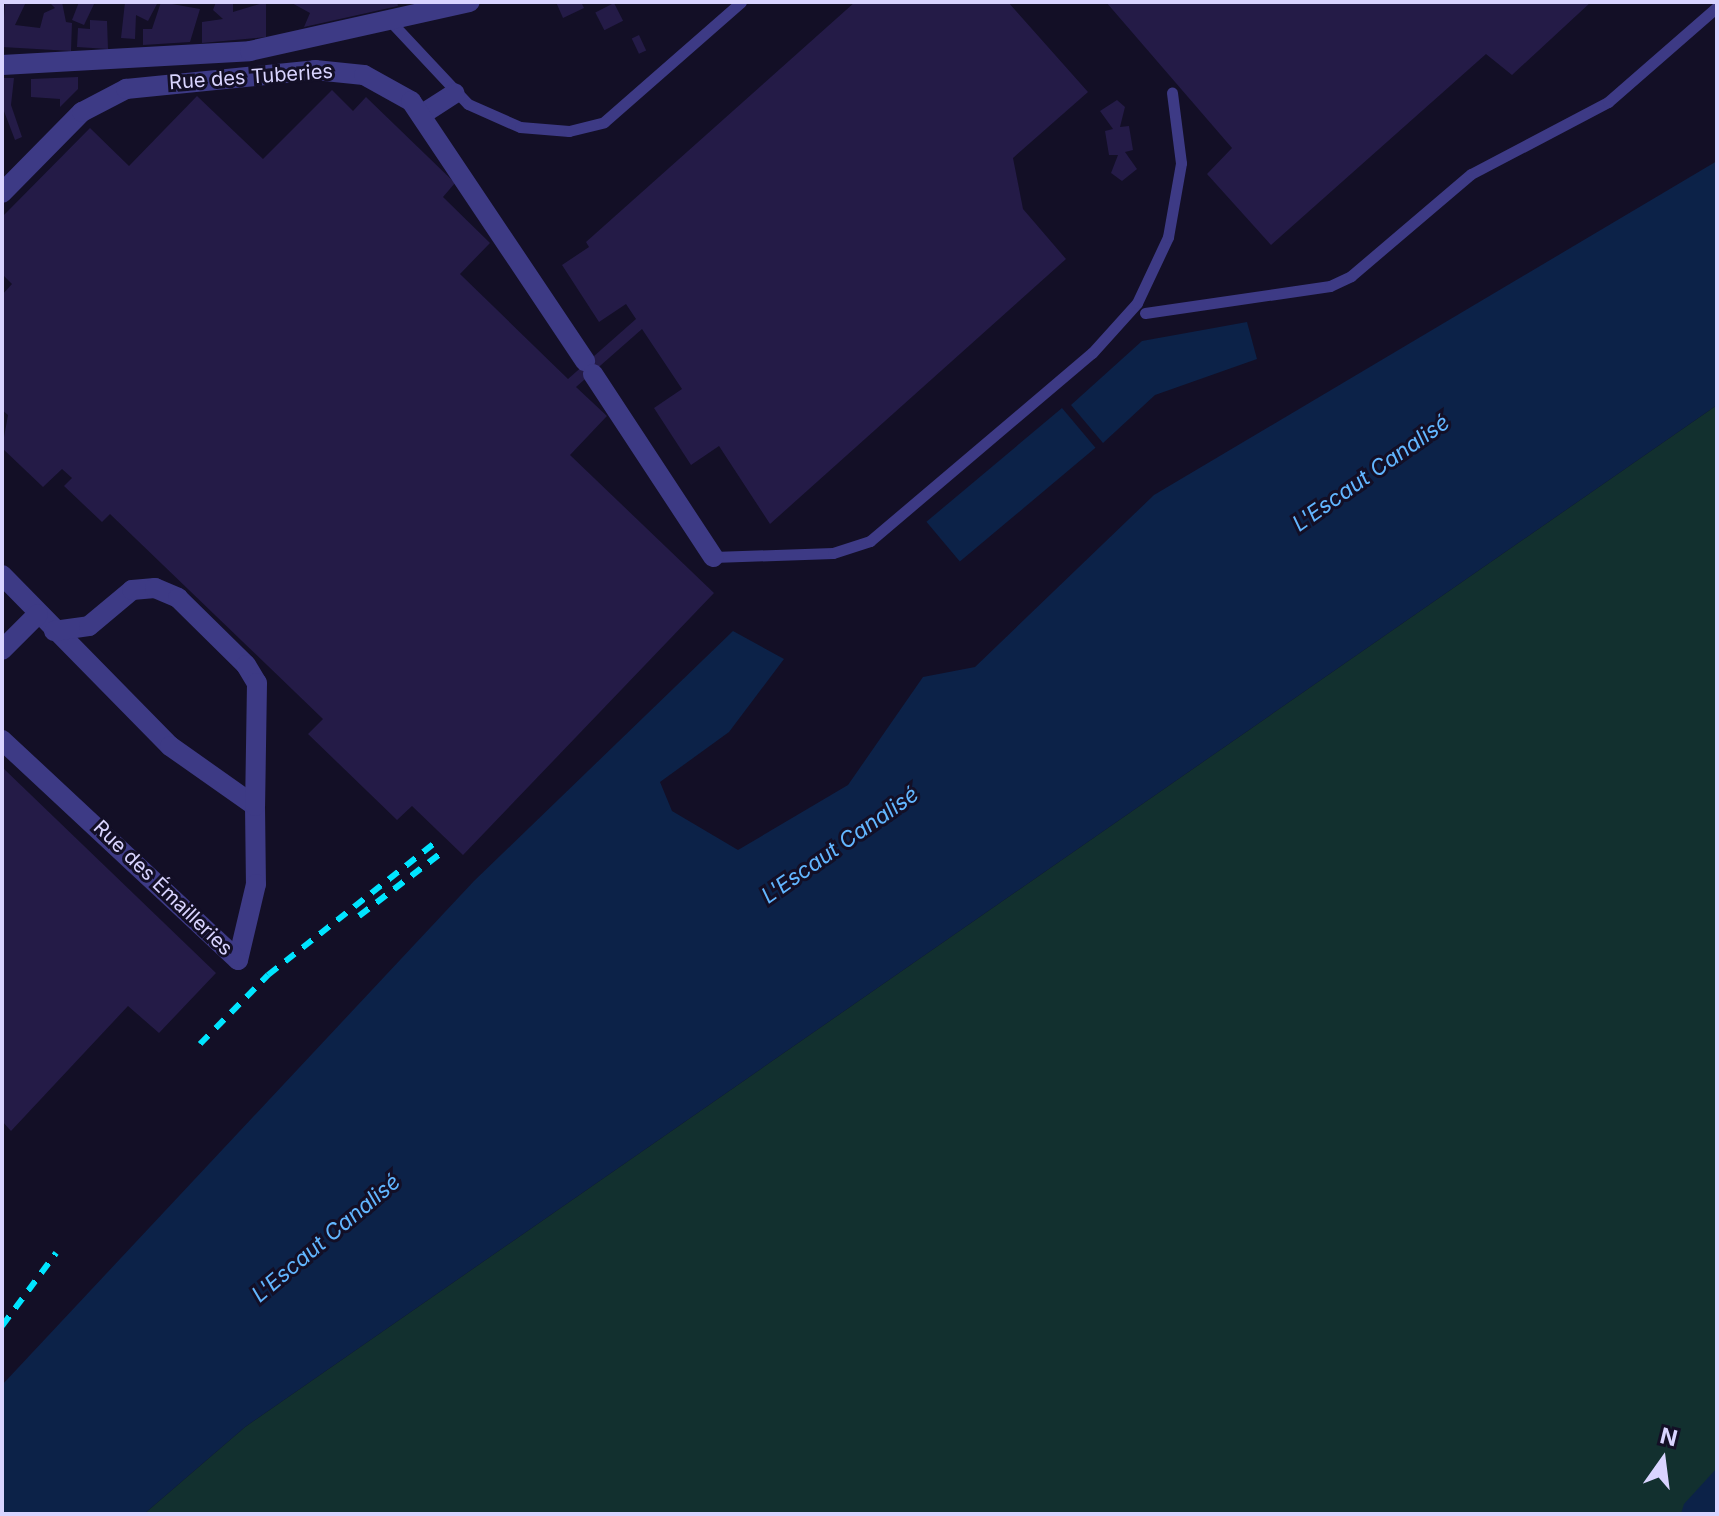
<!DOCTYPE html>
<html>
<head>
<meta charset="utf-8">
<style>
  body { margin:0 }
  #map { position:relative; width:1719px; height:1516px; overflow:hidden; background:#130f26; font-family:Inter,sans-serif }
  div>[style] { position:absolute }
  .green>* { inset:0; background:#12302f }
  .water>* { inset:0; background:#0c2248; transform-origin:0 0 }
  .building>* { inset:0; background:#241b47; transform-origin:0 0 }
  .service>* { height:11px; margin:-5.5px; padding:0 5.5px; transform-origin:5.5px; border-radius:5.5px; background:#3d3a85 }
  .minor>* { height:20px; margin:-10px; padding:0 10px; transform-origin:10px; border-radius:10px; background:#3d3a85 }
  .rail>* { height:6px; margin-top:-3px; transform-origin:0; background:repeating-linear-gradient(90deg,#00e5ff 0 12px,transparent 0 22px) }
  span { translate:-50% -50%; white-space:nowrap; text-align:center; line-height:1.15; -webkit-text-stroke:6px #130f26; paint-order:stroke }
  .street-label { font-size:20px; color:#d9d4ff }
  .water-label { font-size:22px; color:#62b6ff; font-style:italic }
  .frame { position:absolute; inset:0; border:4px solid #d9d4ff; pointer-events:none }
  .north { position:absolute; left:1623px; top:1420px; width:80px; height:80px; -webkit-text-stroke:6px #130f26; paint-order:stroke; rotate:14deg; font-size:22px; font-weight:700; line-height:32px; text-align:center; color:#d9d4ff }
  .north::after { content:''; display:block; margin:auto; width:28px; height:36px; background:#d9d4ff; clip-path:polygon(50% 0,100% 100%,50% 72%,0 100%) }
</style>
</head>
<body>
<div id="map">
  <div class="green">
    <div style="clip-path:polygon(1717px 405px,1717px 1514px,144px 1514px,245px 1427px)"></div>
  </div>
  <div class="water">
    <div style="clip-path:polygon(1717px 161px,1717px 405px,245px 1427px,144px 1514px,2px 1514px,2px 1385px,474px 881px,733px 631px,784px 659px,729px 732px,660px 782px,672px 811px,738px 850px,848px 785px,923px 677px,975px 667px,1154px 495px)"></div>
    <div style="clip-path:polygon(1247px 322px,1257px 359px,1155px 395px,1103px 443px,1071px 405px,1142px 341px)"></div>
    <div style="left:1062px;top:408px;width:52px;height:177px;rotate:50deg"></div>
    <div style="clip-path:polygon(1717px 1468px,1717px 1514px,1681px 1514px,1684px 1504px)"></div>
  </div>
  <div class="building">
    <div style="clip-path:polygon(5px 2px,26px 2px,15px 25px,40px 28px,44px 13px,55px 8px,49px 2px,62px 2px,66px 22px,72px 23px,71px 51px,2px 47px)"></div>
    <div style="clip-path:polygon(79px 2px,95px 2px,84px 25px,72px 20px)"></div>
    <div style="clip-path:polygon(125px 2px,158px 2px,148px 21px,136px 15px,135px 39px,121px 38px)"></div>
    <div style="clip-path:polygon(161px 2px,200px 9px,190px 42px,143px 45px,143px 29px,152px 29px)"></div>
    <div style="clip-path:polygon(216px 2px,233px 2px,233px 12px,266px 2px,266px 37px,202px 43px,202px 22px,223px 19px,213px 10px)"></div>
    <div style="clip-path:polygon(290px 2px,397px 2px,398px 6px,304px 27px,310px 13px)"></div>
    <div style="clip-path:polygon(556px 2px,581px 2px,584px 8px,563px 18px)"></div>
    <div style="clip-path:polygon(855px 2px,1008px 2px,1088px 92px,1013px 158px,1023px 209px,1066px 259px,770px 524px,719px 446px,691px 465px,654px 408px,682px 389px,642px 329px,576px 387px,607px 416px,570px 455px,714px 593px,463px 855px,412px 806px,397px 820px,308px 734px,323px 719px,110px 514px,102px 522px,64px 486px,72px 478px,62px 469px,43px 487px,2px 448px,8px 415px,2px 410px,2px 295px,12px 284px,2px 274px,2px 217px,90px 128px,129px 166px,197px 96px,263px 159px,332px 90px,353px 111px,366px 97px,455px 183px,443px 197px,490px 243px,460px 274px,568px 379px,636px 319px,626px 304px,599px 322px,562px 265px,589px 247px,586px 242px)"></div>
    <div style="clip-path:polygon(1106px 2px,1591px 2px,1512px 75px,1486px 54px,1271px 245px,1207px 174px,1232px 148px)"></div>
    <div style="left:614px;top:3px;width:20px;height:21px;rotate:63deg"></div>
    <div style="clip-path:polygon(90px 20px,107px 21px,108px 49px,77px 47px,78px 28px,90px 29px)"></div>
    <div style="left:639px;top:35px;width:17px;height:8px;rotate:65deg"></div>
    <div style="clip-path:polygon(78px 77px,78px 89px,60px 107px,60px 99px,31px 97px,31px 79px)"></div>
    <div style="clip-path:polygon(2px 78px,14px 78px,11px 105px,22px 137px,15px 140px,2px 106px)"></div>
    <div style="clip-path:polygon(1117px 100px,1125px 107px,1120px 127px,1129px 126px,1133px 150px,1125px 152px,1137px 169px,1122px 181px,1111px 173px,1118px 155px,1109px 155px,1105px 131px,1113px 129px,1100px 111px)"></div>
    <div style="clip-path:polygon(2px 767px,216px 973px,159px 1033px,128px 1006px,11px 1131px,2px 1121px)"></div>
  </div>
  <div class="service">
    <div style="left:391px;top:22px;width:112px;rotate:46.8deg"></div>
    <div style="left:468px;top:104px;width:57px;rotate:23.9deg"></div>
    <div style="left:520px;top:127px;width:49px;rotate:4.7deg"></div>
    <div style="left:569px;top:131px;width:36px;rotate:-14deg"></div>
    <div style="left:604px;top:122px;width:182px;rotate:-41.2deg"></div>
    <div style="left:1145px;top:313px;width:187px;rotate:-8.3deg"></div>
    <div style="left:1330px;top:286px;width:23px;rotate:-25deg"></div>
    <div style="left:1351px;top:276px;width:157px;rotate:-40.4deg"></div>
    <div style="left:1471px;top:174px;width:155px;rotate:-27.7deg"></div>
    <div style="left:1608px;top:102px;width:145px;rotate:-41.1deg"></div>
    <div style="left:713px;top:557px;width:120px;rotate:-1.9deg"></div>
    <div style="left:833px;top:553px;width:39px;rotate:-18deg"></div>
    <div style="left:870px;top:541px;width:291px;rotate:-40.3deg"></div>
    <div style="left:1092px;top:353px;width:67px;rotate:-48deg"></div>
    <div style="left:1137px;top:303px;width:73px;rotate:-64.8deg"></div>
    <div style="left:1168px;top:237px;width:75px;rotate:-80deg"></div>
    <div style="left:1181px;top:163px;width:71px;rotate:-97.3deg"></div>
  </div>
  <div class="minor">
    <div style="left:2px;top:65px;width:248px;rotate:-3.2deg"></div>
    <div style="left:250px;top:51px;width:225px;rotate:-12.6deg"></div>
    <div style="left:421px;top:115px;width:40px;rotate:-32.9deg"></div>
    <div style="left:2px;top:193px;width:114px;rotate:-45.4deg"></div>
    <div style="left:82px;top:112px;width:50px;rotate:-27.6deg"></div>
    <div style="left:126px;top:89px;width:190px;rotate:-5.7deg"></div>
    <div style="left:315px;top:70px;width:49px;rotate:5.8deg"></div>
    <div style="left:364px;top:75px;width:54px;rotate:29deg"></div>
    <div style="left:411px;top:101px;width:313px;rotate:56.2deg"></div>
    <div style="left:593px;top:374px;width:219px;rotate:56.7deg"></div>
    <div style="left:2px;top:575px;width:240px;rotate:45.5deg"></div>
    <div style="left:170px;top:746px;width:104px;rotate:35.2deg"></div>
    <div style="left:255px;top:806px;width:78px;rotate:89.3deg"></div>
    <div style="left:256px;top:884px;width:78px;rotate:103.3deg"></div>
    <div style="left:238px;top:960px;width:323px;rotate:-137deg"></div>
    <div style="left:54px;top:631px;width:35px;rotate:-8deg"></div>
    <div style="left:89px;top:626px;width:56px;rotate:-39.9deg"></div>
    <div style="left:132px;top:590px;width:23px;rotate:-5deg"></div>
    <div style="left:155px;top:588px;width:25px;rotate:23deg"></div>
    <div style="left:178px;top:598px;width:95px;rotate:44.6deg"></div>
    <div style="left:246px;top:665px;width:21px;rotate:59deg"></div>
    <div style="left:257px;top:683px;width:123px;rotate:90.9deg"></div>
    <div style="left:2px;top:650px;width:51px;rotate:-45deg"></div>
  </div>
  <div class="rail">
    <div style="left:359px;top:916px;width:108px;rotate:-37.5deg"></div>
    <div style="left:200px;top:1044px;width:97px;rotate:-45.4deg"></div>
    <div style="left:268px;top:975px;width:216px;rotate:-38.4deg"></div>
    <div style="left:2px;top:1326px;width:91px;rotate:-53.5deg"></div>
  </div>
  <div class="street-label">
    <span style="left:251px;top:77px;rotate:-4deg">Rue des Tuberies</span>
    <span style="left:163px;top:888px;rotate:44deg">Rue des Émailleries</span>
  </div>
  <div class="water-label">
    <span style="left:1371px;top:473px;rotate:-35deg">L'Escaut Canalisé</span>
    <span style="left:840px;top:845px;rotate:-35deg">L'Escaut Canalisé</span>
    <span style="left:326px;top:1238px;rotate:-40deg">L'Escaut Canalisé</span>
  </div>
  <div class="frame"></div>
  <div class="north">N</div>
</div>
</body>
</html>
